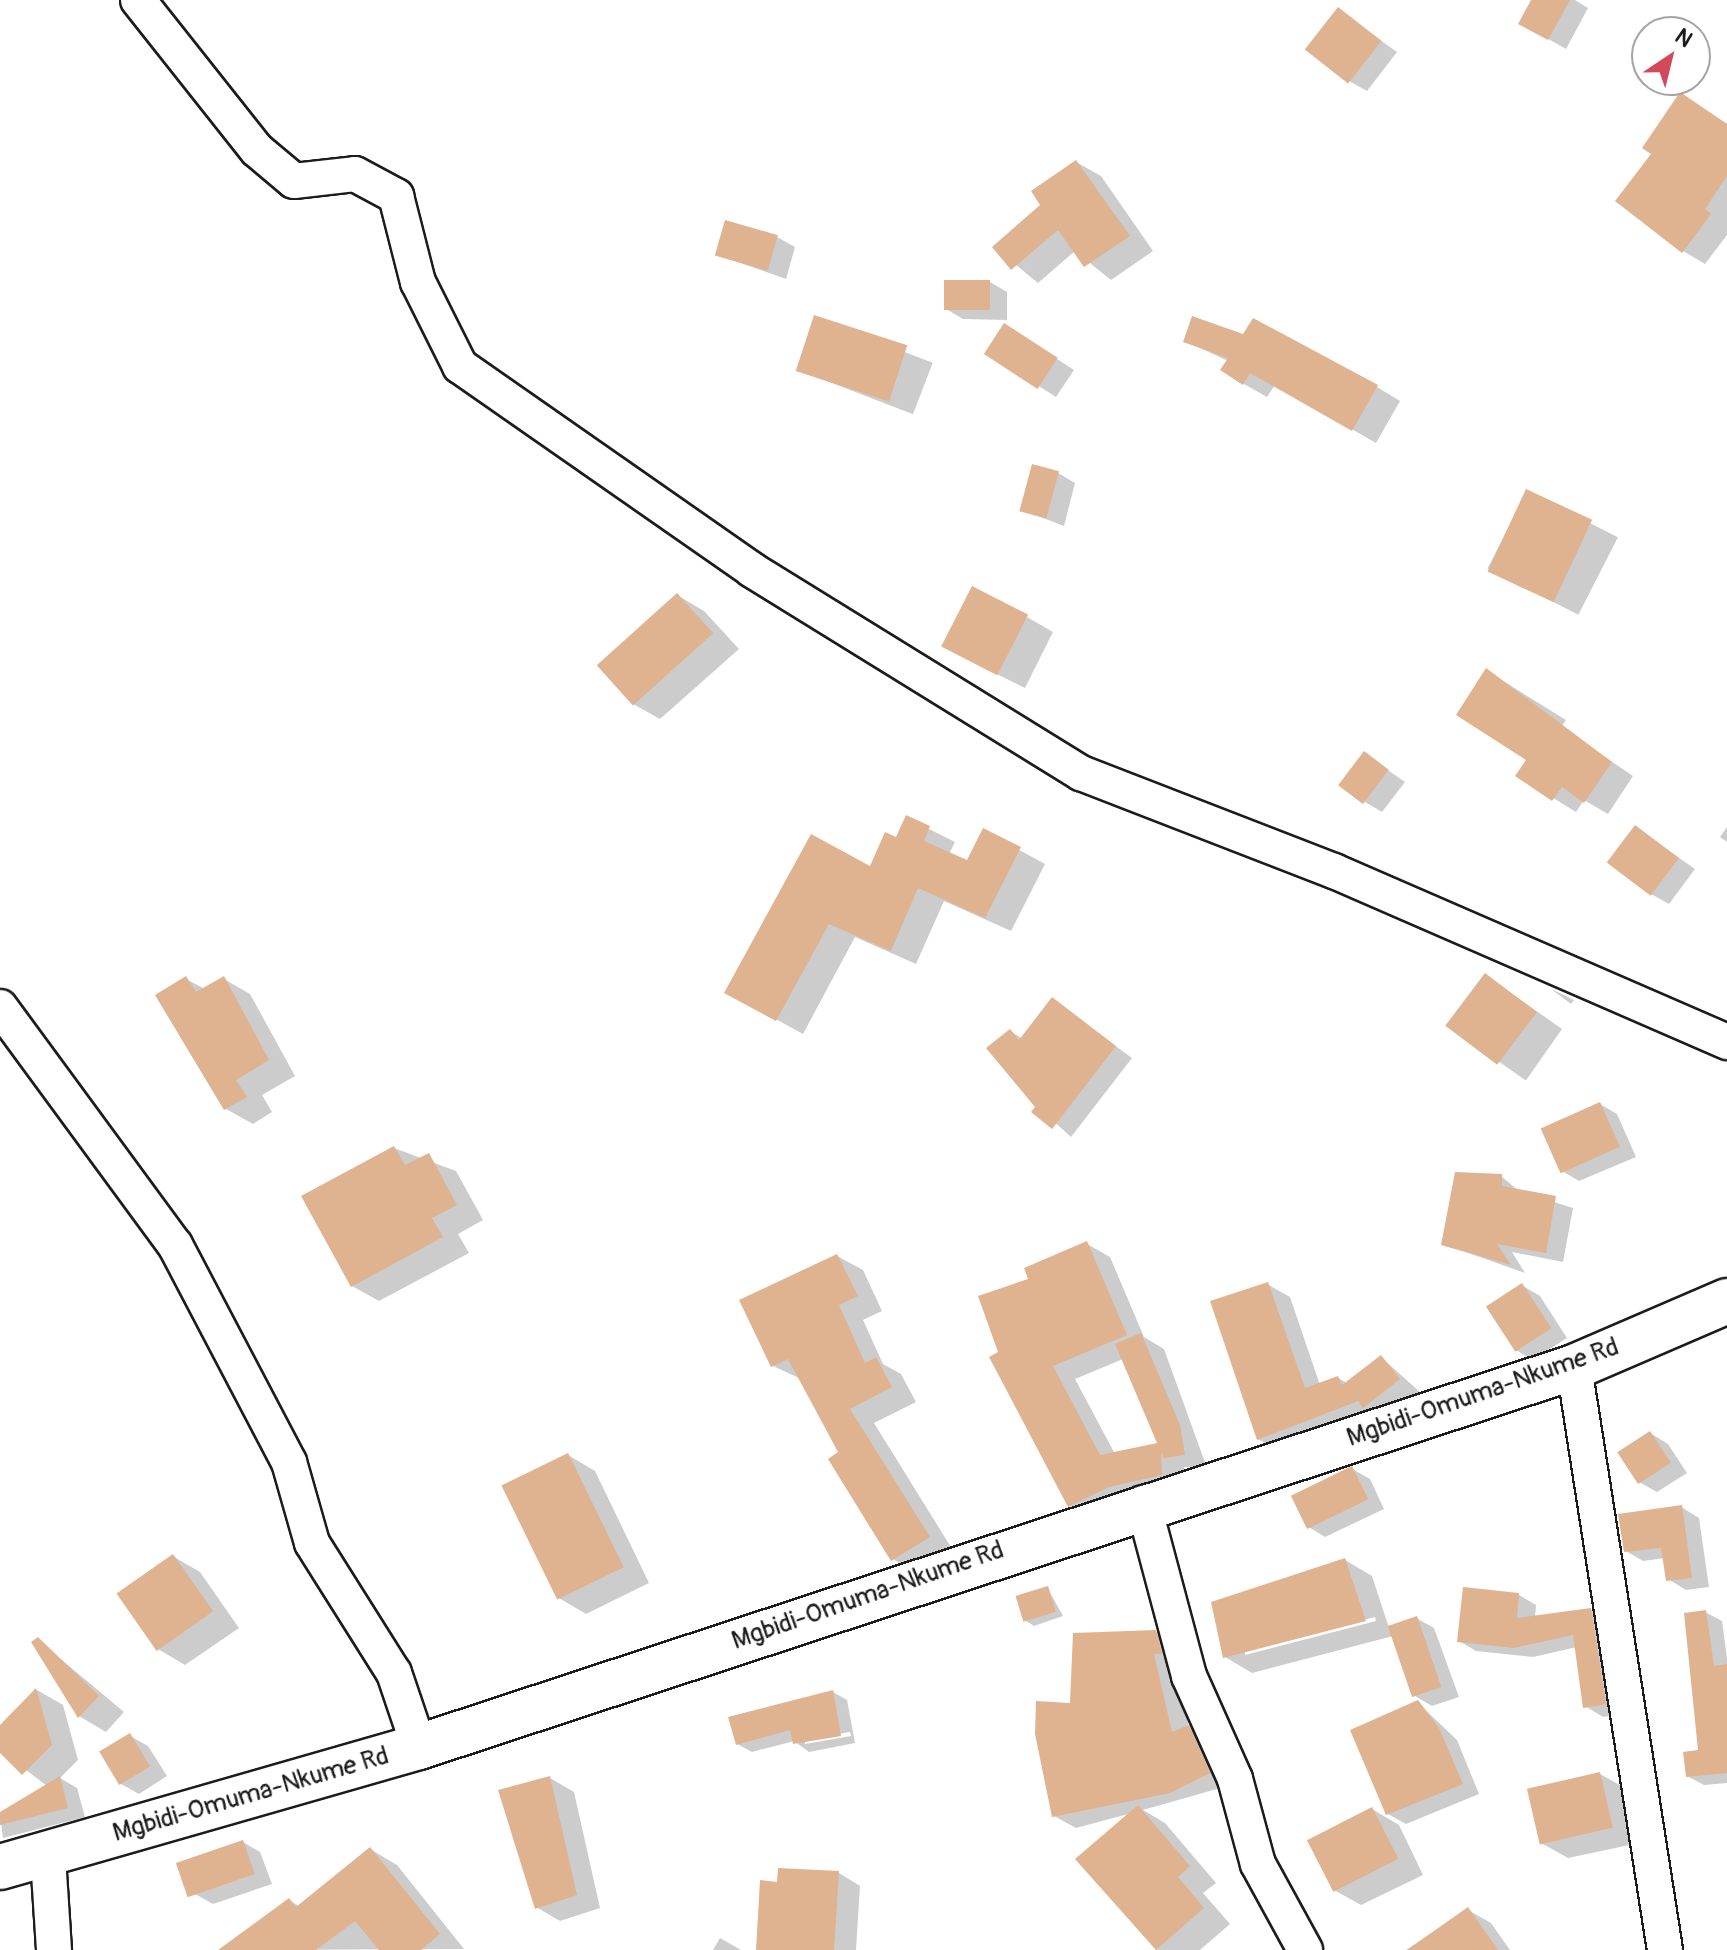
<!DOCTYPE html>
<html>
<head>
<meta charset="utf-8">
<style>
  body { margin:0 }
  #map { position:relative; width:1727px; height:1950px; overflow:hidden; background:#fff; font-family:Pangolin,sans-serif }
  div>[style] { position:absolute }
  .shadow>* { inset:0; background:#0003; transform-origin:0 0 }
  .building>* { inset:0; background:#dfb290; transform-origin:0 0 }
  .roads { filter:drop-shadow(2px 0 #1c1c1c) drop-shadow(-2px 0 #1c1c1c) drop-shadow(0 2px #1c1c1c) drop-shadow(0 -2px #1c1c1c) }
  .street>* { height:34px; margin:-17px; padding:0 17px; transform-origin:17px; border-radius:17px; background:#fff }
  .secondary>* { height:44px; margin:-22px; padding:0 22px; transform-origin:22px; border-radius:22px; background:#fff }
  span { translate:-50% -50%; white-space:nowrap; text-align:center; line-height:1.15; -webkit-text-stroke:7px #fff; paint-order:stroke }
  .street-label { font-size:26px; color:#1c1c1c }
  .north { position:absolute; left:1631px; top:16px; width:80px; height:80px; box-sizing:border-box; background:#fff; border:2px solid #a4a4a4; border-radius:50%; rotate:35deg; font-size:22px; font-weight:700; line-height:32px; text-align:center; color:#1c1c1c }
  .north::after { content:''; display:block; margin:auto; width:28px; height:36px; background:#d1495b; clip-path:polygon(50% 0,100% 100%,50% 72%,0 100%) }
</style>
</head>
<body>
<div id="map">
  <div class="shadow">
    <div style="clip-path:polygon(1533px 0,1575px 0,1588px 8px,1566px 49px,1520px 23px)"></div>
    <div style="clip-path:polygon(1338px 10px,1397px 52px,1367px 91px,1349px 81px)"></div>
    <div style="clip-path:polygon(1680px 94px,1727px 124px,1727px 235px,1705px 264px,1683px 251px,1654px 153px)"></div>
    <div style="clip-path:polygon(1076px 162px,1101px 176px,1153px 251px,1111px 280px,1075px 251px,1038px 283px,994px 247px,1043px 205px)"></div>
    <div style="clip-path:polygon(777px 237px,795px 247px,786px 279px,718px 255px)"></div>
    <div style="clip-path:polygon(990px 282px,1007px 292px,1007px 320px,963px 319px,946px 309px)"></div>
    <div style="left:816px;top:318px;width:125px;height:55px;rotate:21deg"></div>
    <div style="clip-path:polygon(1022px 336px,1074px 370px,1056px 397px,987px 353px)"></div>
    <div style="clip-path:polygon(1185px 341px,1377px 387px,1400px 401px,1376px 443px,1275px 385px,1267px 397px,1244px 384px,1228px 361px)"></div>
    <div style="clip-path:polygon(1058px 473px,1075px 483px,1064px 526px,1022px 510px)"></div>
    <div style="left:1527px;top:491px;width:102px;height:87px;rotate:27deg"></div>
    <div style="clip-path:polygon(677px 595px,704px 611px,739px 649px,660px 719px,633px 704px)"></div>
    <div style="clip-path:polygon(1027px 617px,1053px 632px,1025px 688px,970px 661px)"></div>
    <div style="clip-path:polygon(1487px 671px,1566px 720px,1561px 727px,1633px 776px,1608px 814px,1584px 800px,1576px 812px,1518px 776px,1529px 759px)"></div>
    <div style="clip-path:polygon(1365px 754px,1405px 782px,1382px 812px,1365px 802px)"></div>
    <div style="clip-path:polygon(907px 818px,955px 842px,949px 854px,968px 863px,984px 831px,1045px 864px,1011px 931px,944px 901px,916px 964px,855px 937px,803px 1034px,752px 1006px,897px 839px)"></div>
    <div style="clip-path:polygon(1727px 827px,1727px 842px,1720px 837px)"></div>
    <div style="clip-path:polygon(1636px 828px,1695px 869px,1669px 904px,1651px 894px)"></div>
    <div style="left:1485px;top:975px;width:94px;height:63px;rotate:35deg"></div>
    <div style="clip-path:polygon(186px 979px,205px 989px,224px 979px,250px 994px,295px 1076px,262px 1095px,272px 1112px,253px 1124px,226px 1109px)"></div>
    <div style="clip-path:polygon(1551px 989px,1566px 996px,1574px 1000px,1571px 1004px)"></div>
    <div style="clip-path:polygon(1053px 1000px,1132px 1058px,1071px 1137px,1038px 1107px,1010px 1031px,1023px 1039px)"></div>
    <div style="clip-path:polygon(1600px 1104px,1617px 1114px,1636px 1157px,1579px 1181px,1562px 1171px)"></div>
    <div style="clip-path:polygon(394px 1148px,456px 1171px,483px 1220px,458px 1234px,469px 1253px,379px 1301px,352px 1286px)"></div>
    <div style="clip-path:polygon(1501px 1176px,1519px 1191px,1573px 1208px,1563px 1262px,1512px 1252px,1525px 1273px,1443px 1244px)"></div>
    <div style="clip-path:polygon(evenodd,1087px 1244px,1110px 1257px,1144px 1337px,1164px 1349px,1207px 1468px,1184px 1467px,1185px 1487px,1093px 1519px,1070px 1506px,1031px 1280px,1087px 1244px,1123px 1359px,1160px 1444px,1115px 1454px,1075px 1379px,1123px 1359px)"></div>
    <div style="clip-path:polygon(837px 1256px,863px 1270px,882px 1311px,863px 1320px,883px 1364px,901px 1374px,916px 1402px,874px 1423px,954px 1552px,918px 1574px,893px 1559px,801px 1379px,773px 1366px)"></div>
    <div style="clip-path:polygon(1267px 1284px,1290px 1297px,1320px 1385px,1338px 1378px,1347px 1383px,1381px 1357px,1421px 1393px,1387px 1420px,1281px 1452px,1258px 1439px)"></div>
    <div style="clip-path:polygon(1523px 1286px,1540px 1296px,1567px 1338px,1533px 1360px,1516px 1350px)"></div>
    <div style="clip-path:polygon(1650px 1433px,1668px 1444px,1687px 1473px,1657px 1492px,1639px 1482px)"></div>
    <div style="clip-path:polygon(568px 1455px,595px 1471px,649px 1583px,586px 1614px,559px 1598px)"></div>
    <div style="clip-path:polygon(1352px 1469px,1370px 1479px,1384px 1509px,1325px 1537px,1307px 1526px)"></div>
    <div style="clip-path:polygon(1681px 1507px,1699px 1518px,1709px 1587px,1686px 1590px,1668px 1579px,1665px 1558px,1643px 1561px,1626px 1551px)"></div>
    <div style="clip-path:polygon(174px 1557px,200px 1572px,239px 1628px,185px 1665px,158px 1649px)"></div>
    <div style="clip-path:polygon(evenodd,1345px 1560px,1372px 1576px,1389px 1628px,1416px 1618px,1434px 1628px,1459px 1697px,1432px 1706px,1415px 1696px,1393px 1636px,1252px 1673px,1225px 1657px,1345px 1560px,1375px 1617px,1376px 1621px,1245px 1655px,1245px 1651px,1375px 1617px)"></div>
    <div style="clip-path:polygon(1048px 1589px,1063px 1616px,1034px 1626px,1026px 1621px)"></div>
    <div style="clip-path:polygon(1519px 1595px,1536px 1605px,1535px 1618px,1591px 1610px,1609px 1620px,1623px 1714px,1603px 1717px,1585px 1706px,1577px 1647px,1533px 1657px,1476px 1651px,1459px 1641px)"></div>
    <div style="clip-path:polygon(1705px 1612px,1722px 1621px,1727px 1658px,1727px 1783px,1704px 1785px,1687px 1776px,1700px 1752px)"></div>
    <div style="clip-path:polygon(1156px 1632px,1178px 1645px,1175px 1666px,1189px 1728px,1211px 1740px,1231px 1785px,1143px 1810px,1165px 1823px,1216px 1883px,1203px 1893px,1230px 1924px,1200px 1950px,1156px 1950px,1078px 1859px,1132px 1813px,1076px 1828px,1054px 1816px,1072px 1705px)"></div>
    <div style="clip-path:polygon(38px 1640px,124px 1712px,106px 1732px,79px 1716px)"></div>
    <div style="clip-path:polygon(37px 1690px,63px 1705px,78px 1760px,60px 1778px,77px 1788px,85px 1817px,3px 1838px,0 1815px,47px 1786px,0 1750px,0 1728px)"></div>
    <div style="clip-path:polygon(evenodd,833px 1692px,847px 1700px,855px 1743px,809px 1752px,794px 1741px,752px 1752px,737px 1744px,833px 1692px,850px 1732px,851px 1736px,805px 1744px,805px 1740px,850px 1732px)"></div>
    <div style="clip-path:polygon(1418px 1703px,1457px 1740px,1479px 1794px,1406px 1824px,1388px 1814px)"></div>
    <div style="clip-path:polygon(130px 1736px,148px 1746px,167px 1776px,139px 1794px,121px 1784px)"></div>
    <div style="clip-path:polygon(1600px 1774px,1627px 1789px,1639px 1843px,1568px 1858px,1541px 1843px)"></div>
    <div style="clip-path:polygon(550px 1778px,574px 1792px,600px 1908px,560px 1921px,536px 1907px)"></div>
    <div style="clip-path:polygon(1372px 1809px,1399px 1825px,1423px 1875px,1361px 1905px,1334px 1890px)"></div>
    <div style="clip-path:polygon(243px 1842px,260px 1852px,272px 1884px,213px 1904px,195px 1894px)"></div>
    <div style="clip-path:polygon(370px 1849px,397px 1865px,464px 1949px,236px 1950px,289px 1900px,300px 1907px)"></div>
    <div style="clip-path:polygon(839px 1873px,860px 1886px,856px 1950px,757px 1950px,779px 1884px)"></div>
    <div style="clip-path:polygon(1468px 1910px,1491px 1923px,1510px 1950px,1406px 1950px)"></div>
    <div style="clip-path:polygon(720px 1938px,741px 1950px,713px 1950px)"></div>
  </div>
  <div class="building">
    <div style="clip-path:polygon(1531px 0,1570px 0,1548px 40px,1518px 24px)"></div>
    <div style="left:1338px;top:7px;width:55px;height:54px;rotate:38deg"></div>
    <div style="clip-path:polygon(1680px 92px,1727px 124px,1727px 176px,1705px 209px,1711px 214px,1682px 253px,1615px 201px,1651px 154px,1642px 148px)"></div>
    <div style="clip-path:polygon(1076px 160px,1130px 236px,1084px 267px,1058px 230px,1011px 270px,992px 247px,1040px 205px,1031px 191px)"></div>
    <div style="left:725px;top:220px;width:55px;height:37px;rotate:16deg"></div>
    <div style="left:944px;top:280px;width:46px;height:30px"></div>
    <div style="left:814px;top:315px;width:98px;height:59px;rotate:18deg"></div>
    <div style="clip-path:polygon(1192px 316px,1243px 334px,1253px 318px,1378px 385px,1352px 431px,1250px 373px,1243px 385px,1220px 370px,1228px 358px,1183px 342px)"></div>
    <div style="left:1004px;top:323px;width:64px;height:37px;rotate:33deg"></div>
    <div style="left:1032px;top:464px;width:28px;height:49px;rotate:15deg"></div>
    <div style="left:1526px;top:489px;width:73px;height:91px;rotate:25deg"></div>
    <div style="left:972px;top:586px;width:63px;height:68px;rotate:27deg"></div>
    <div style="left:677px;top:593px;width:54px;height:108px;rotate:48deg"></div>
    <div style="clip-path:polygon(1486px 668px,1612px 762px,1584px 803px,1562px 787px,1552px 801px,1515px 776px,1526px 760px,1456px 715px)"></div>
    <div style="left:1364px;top:751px;width:31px;height:43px;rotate:37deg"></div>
    <div style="clip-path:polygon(906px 815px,930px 826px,924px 841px,967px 860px,983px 828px,1021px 847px,985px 918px,918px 888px,891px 951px,829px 924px,776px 1021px,724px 993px,811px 834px,870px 866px,885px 832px,896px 837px)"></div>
    <div style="left:1635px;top:825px;width:55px;height:47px;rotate:37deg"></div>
    <div style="left:1485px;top:973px;width:65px;height:66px;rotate:37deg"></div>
    <div style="clip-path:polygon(186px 976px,196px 992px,224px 976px,269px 1060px,236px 1080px,247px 1097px,224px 1110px,155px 995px)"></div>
    <div style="clip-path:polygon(1052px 997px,1116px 1046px,1052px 1129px,1031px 1112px,1035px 1107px,986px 1048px,1010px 1029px,1019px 1040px)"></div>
    <div style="left:1600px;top:1102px;width:49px;height:65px;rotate:66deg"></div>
    <div style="clip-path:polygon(394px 1146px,405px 1165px,429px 1153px,457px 1205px,432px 1218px,443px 1237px,351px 1287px,301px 1196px)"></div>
    <div style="clip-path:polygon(1455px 1172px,1502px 1174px,1502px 1186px,1556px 1196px,1546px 1253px,1497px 1244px,1511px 1265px,1441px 1245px)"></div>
    <div style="clip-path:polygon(1087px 1241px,1127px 1335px,1053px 1366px,1100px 1455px,1157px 1443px,1115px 1344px,1141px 1333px,1180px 1425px,1185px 1455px,1164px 1458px,1161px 1452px,1162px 1475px,1109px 1487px,1068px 1507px,989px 1357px,998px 1352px,978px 1296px,1028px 1279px,1024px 1268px)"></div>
    <div style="clip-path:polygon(837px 1254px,858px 1296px,839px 1305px,865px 1363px,876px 1357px,892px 1387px,850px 1409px,930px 1537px,891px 1561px,828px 1459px,838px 1452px,788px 1359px,771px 1367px,739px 1300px)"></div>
    <div style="clip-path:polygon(1268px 1282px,1305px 1388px,1338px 1376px,1342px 1385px,1381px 1355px,1400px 1379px,1363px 1408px,1358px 1401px,1257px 1440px,1210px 1301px)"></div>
    <div style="left:1522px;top:1283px;width:54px;height:43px;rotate:57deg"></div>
    <div style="left:1650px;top:1431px;width:38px;height:39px;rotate:57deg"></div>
    <div style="left:568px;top:1453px;width:127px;height:74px;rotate:64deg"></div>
    <div style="left:1352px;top:1466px;width:37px;height:68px;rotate:64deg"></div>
    <div style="clip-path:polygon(1682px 1505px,1692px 1578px,1666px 1581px,1661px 1548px,1624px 1552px,1618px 1514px)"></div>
    <div style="left:173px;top:1554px;width:70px;height:69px;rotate:55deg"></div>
    <div style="clip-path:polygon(1345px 1558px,1366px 1621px,1223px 1658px,1211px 1602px)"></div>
    <div style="left:1048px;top:1586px;width:27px;height:34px;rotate:73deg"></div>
    <div style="clip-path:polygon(1463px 1587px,1519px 1593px,1517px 1618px,1591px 1608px,1606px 1704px,1583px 1708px,1573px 1635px,1514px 1648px,1457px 1642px)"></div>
    <div style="clip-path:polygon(1706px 1610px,1714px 1666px,1727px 1664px,1727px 1773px,1686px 1777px,1683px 1752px,1698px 1750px,1684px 1613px)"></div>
    <div style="left:1417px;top:1616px;width:75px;height:31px;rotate:71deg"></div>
    <div style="clip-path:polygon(1156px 1630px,1162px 1654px,1154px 1654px,1172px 1732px,1189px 1725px,1210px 1773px,1170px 1793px,1052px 1817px,1035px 1734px,1036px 1701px,1070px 1703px,1073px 1633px)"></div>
    <div style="clip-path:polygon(38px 1637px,99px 1696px,78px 1718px,31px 1642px)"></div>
    <div style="clip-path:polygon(36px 1688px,52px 1745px,22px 1775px,0 1753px,0 1725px)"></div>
    <div style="clip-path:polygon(833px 1690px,841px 1736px,793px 1744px,790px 1730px,736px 1745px,728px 1717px)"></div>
    <div style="clip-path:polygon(1418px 1700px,1439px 1728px,1463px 1784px,1386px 1815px,1350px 1730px)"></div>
    <div style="left:130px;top:1733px;width:39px;height:36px;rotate:59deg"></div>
    <div style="left:1600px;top:1772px;width:57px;height:75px;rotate:77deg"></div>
    <div style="clip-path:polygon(60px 1776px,68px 1808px,0 1825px,0 1812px)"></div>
    <div style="clip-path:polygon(550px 1776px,577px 1895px,535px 1909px,498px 1790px)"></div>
    <div style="clip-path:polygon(1138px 1805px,1190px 1866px,1178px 1877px,1204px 1908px,1156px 1950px,1075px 1859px)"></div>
    <div style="left:1372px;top:1807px;width:58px;height:73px;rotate:63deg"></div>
    <div style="left:243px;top:1840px;width:36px;height:71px;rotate:71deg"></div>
    <div style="clip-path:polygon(370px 1847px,440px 1934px,421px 1950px,379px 1950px,355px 1921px,316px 1950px,218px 1950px,289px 1898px,296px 1907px)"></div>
    <div style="clip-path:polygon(778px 1868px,839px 1871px,834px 1950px,756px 1950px,760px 1880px,777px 1882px)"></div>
    <div style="clip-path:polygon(1468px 1907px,1498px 1950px,1407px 1950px)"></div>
  </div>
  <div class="roads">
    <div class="street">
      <div style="left:138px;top:0;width:191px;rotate:51.6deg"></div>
      <div style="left:257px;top:150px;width:48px;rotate:40deg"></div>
      <div style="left:294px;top:181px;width:61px;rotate:-6.5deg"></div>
      <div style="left:355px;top:174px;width:47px;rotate:28.2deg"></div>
      <div style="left:396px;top:196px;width:89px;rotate:75.7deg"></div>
      <div style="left:418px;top:282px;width:94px;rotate:63.4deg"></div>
      <div style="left:460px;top:366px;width:356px;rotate:34.9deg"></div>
      <div style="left:752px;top:570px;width:387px;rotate:31.7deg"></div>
      <div style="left:1081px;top:773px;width:271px;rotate:21.2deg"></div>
      <div style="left:1334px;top:871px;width:429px;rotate:23.5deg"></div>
      <div style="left:0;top:1007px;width:295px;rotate:53.7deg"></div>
      <div style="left:175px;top:1245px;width:245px;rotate:62.3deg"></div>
      <div style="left:289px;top:1462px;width:84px;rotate:74.1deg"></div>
      <div style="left:312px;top:1543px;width:154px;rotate:57.8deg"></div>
      <div style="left:394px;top:1673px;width:78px;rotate:71.3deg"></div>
      <div style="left:1574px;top:1367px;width:590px;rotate:81.13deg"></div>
      <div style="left:1143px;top:1503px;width:179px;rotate:75.1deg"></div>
      <div style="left:1189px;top:1676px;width:113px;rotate:65.9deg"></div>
      <div style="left:1235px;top:1779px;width:88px;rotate:74.9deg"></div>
      <div style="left:1258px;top:1864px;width:98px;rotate:61.3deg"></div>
      <div style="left:48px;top:1857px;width:93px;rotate:86.3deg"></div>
    </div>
    <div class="secondary">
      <div style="left:0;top:1867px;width:436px;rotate:-16deg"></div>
      <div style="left:419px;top:1747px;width:1216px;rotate:-18.21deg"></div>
      <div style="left:1574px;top:1367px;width:167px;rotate:-23.3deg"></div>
    </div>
  </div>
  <div class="street-label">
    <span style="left:1483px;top:1393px;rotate:-19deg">Mgbidi-Omuma-Nkume Rd</span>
    <span style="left:868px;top:1596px;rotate:-19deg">Mgbidi-Omuma-Nkume Rd</span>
    <span style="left:251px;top:1795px;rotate:-16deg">Mgbidi-Omuma-Nkume Rd</span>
  </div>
  <div class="north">N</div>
</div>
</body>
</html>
